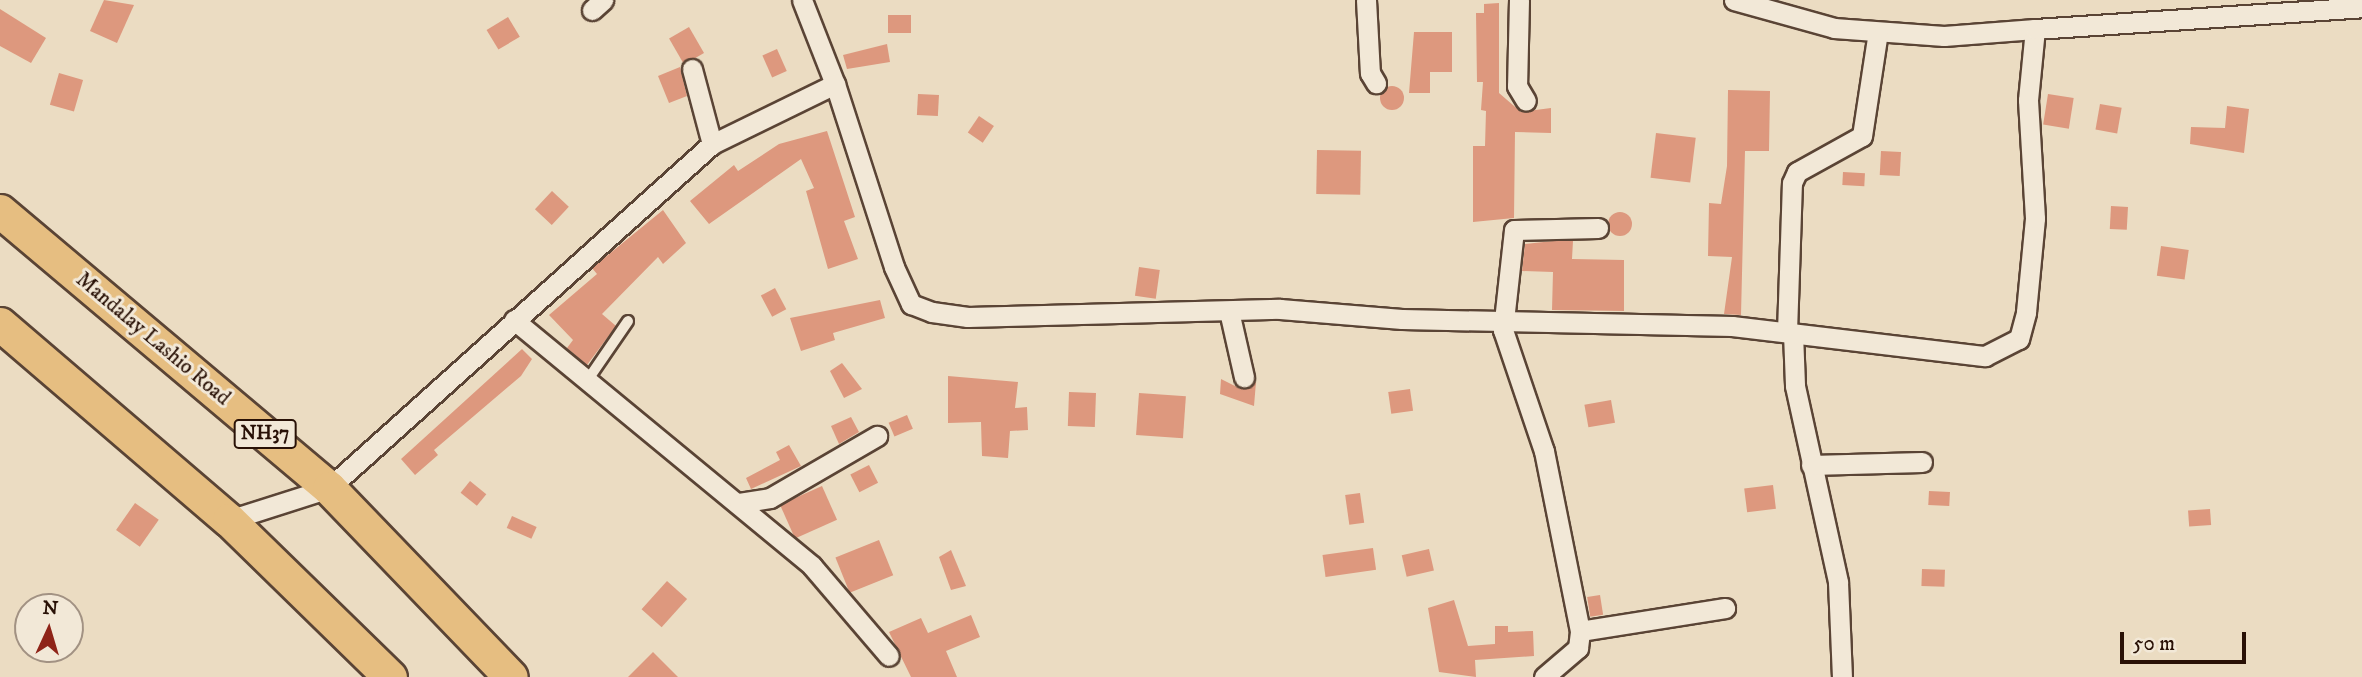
<!DOCTYPE html>
<html>
<head>
<meta charset="utf-8">
<style>
  body { margin:0 }
  #map { position:relative; width:2362px; height:677px; overflow:hidden; background:#ebdcc2; font-family:"IM FELL DW Pica",serif }
  div>[style] { position:absolute }
  .building>* { inset:0; background:#dd987e; transform-origin:0 0 }
  .round { border-radius:50% }
  .roads { filter:drop-shadow(2px 0 #5a4435) drop-shadow(-2px 0 #5a4435) drop-shadow(0 2px #5a4435) drop-shadow(0 -2px #5a4435) }
  .service>* { height:10px; margin:-5px; padding:0 5px; transform-origin:5px; border-radius:5px; background:#f2e8d7 }
  .minor>* { height:19px; margin:-9.5px; padding:0 9.5px; transform-origin:9.5px; border-radius:9.5px; background:#f2e8d7 }
  .trunk>* { height:33px; margin:-16.5px; padding:0 16.5px; transform-origin:16.5px; border-radius:16.5px; background:#e6be81 }
  span { translate:-50% -50%; white-space:nowrap; text-align:center; line-height:1.15; -webkit-text-stroke:6px #f2e8d7; paint-order:stroke }
  .shield-label span { padding:2px 5px; background:#f2e8d7; border:2px solid; border-radius:5px; -webkit-text-stroke-width:0 }
  .shield-label { font-size:19px; color:#291106; font-weight:700 }
  .street-label { font-size:21px; color:#291106 }
  .north { position:absolute; left:14px; top:593px; width:70px; height:70px; box-sizing:border-box; background:#f2e8d7; border:2px solid #a29283; border-radius:50%; rotate:4deg; font-size:19px; font-weight:700; line-height:28px; text-align:center; color:#291106 }
  .north::after { content:''; display:block; margin:auto; width:24px; height:32px; background:#8f2418; clip-path:polygon(50% 0,100% 100%,50% 72%,0 100%) }
  .scale { position:absolute; left:2120px; top:632px; width:126px; height:32px; box-sizing:border-box; border:4px solid #291106; border-top:0; padding-left:9px; font-size:21px; line-height:24px; white-space:nowrap; color:#291106; -webkit-text-stroke:5px #f2e8d7; paint-order:stroke }
</style>
</head>
<body>
<div id="map">
  <div class="building">
    <div style="clip-path:polygon(104px 0,134px 5px,117px 43px,90px 31px)"></div>
    <div style="clip-path:polygon(1499px 3px,1499px 93px,1521px 112px,1551px 108px,1551px 133px,1515px 132px,1514px 218px,1473px 222px,1473px 146px,1485px 146px,1486px 111px,1481px 110px,1483px 82px,1477px 82px,1476px 13px,1484px 13px,1484px 4px)"></div>
    <div style="clip-path:polygon(0 9px,46px 38px,31px 63px,0 46px)"></div>
    <div style="left:888px;top:15px;width:23px;height:18px"></div>
    <div style="left:508px;top:17px;width:23px;height:25px;rotate:59deg"></div>
    <div style="left:689px;top:27px;width:30px;height:23px;rotate:60deg"></div>
    <div style="clip-path:polygon(1414px 32px,1452px 32px,1452px 72px,1430px 72px,1430px 93px,1409px 93px)"></div>
    <div style="clip-path:polygon(887px 44px,890px 62px,847px 69px,843px 55px)"></div>
    <div style="left:777px;top:49px;width:24px;height:16px;rotate:66deg"></div>
    <div style="clip-path:polygon(680px 67px,687px 96px,669px 103px,658px 76px)"></div>
    <div style="left:59px;top:73px;width:25px;height:33px;rotate:16deg"></div>
    <div class="round" style="left:1380px;top:86px;width:24px;height:24px"></div>
    <div style="clip-path:polygon(1728px 90px,1770px 91px,1769px 151px,1745px 151px,1741px 315px,1724px 314px,1732px 257px,1708px 256px,1709px 203px,1721px 204px,1727px 166px)"></div>
    <div style="left:918px;top:94px;width:21px;height:21px;rotate:3deg"></div>
    <div style="left:2048px;top:94px;width:26px;height:31px;rotate:9deg"></div>
    <div style="left:2100px;top:104px;width:22px;height:26px;rotate:10deg"></div>
    <div style="clip-path:polygon(2227px 106px,2249px 109px,2244px 153px,2190px 144px,2191px 127px,2225px 128px)"></div>
    <div style="left:979px;top:116px;width:18px;height:20px;rotate:34deg"></div>
    <div style="clip-path:polygon(827px 131px,855px 217px,844px 221px,858px 259px,828px 269px,806px 191px,814px 188px,801px 159px,709px 224px,690px 201px,734px 165px,738px 171px,779px 144px)"></div>
    <div style="left:1656px;top:133px;width:40px;height:45px;rotate:7deg"></div>
    <div style="left:1317px;top:150px;width:44px;height:44px;rotate:1deg"></div>
    <div style="left:1881px;top:151px;width:20px;height:24px;rotate:3deg"></div>
    <div style="left:1843px;top:172px;width:22px;height:13px;rotate:3deg"></div>
    <div style="left:552px;top:191px;width:23px;height:25px;rotate:43deg"></div>
    <div style="left:2111px;top:206px;width:17px;height:23px;rotate:3deg"></div>
    <div style="clip-path:polygon(663px 210px,686px 243px,663px 264px,658px 257px,602px 314px,616px 326px,587px 365px,567px 348px,573px 340px,549px 315px,597px 274px,592px 268px)"></div>
    <div class="round" style="left:1608px;top:212px;width:24px;height:24px"></div>
    <div style="clip-path:polygon(1553px 241px,1573px 241px,1572px 259px,1624px 260px,1624px 311px,1552px 310px,1553px 272px,1522px 271px,1525px 244px)"></div>
    <div style="left:2161px;top:246px;width:28px;height:30px;rotate:8deg"></div>
    <div style="left:1139px;top:267px;width:21px;height:29px;rotate:8deg"></div>
    <div style="left:775px;top:288px;width:24px;height:16px;rotate:62deg"></div>
    <div style="clip-path:polygon(880px 300px,885px 318px,833px 333px,835px 340px,801px 351px,790px 318px)"></div>
    <div style="clip-path:polygon(522px 349px,532px 359px,521px 376px,434px 450px,438px 455px,415px 475px,401px 459px)"></div>
    <div style="clip-path:polygon(842px 363px,862px 389px,844px 398px,830px 371px)"></div>
    <div style="clip-path:polygon(948px 376px,1018px 382px,1015px 408px,1027px 407px,1028px 430px,1010px 431px,1008px 458px,982px 456px,981px 422px,948px 423px)"></div>
    <div style="clip-path:polygon(1221px 379px,1241px 389px,1256px 382px,1254px 406px,1220px 394px)"></div>
    <div style="left:1410px;top:389px;width:22px;height:22px;rotate:82deg"></div>
    <div style="left:1069px;top:392px;width:27px;height:34px;rotate:2deg"></div>
    <div style="left:1139px;top:393px;width:47px;height:42px;rotate:4deg"></div>
    <div style="left:1611px;top:400px;width:23px;height:27px;rotate:80deg"></div>
    <div style="left:907px;top:415px;width:15px;height:20px;rotate:67deg"></div>
    <div style="clip-path:polygon(851px 417px,859px 432px,839px 444px,831px 426px)"></div>
    <div style="clip-path:polygon(789px 445px,801px 466px,751px 489px,746px 478px,780px 460px,776px 452px)"></div>
    <div style="left:869px;top:465px;width:20px;height:21px;rotate:63deg"></div>
    <div style="left:470px;top:481px;width:21px;height:15px;rotate:39deg"></div>
    <div style="left:1773px;top:485px;width:24px;height:29px;rotate:83deg"></div>
    <div style="left:822px;top:486px;width:37px;height:46px;rotate:66deg"></div>
    <div style="left:1929px;top:491px;width:21px;height:14px;rotate:3deg"></div>
    <div style="left:1360px;top:493px;width:30px;height:15px;rotate:82deg"></div>
    <div style="left:135px;top:503px;width:29px;height:33px;rotate:35deg"></div>
    <div style="left:2210px;top:509px;width:16px;height:22px;rotate:86deg"></div>
    <div style="left:512px;top:516px;width:27px;height:13px;rotate:24deg"></div>
    <div style="left:879px;top:540px;width:38px;height:47px;rotate:68deg"></div>
    <div style="left:1373px;top:548px;width:22px;height:51px;rotate:82deg"></div>
    <div style="left:1429px;top:549px;width:22px;height:28px;rotate:77deg"></div>
    <div style="clip-path:polygon(951px 550px,966px 586px,951px 590px,939px 557px)"></div>
    <div style="left:1922px;top:569px;width:23px;height:17px;rotate:2deg"></div>
    <div style="left:667px;top:581px;width:27px;height:38px;rotate:42deg"></div>
    <div style="left:1600px;top:595px;width:20px;height:13px;rotate:81deg"></div>
    <div style="clip-path:polygon(1454px 600px,1468px 646px,1495px 644px,1495px 626px,1508px 626px,1508px 632px,1533px 631px,1534px 656px,1475px 660px,1476px 677px,1439px 672px,1428px 608px)"></div>
    <div style="clip-path:polygon(971px 615px,980px 637px,946px 651px,957px 677px,911px 677px,889px 632px,921px 618px,928px 633px)"></div>
    <div style="clip-path:polygon(653px 652px,678px 677px,628px 677px)"></div>
  </div>
  <div class="roads">
    <div class="service">
      <div style="left:589px;top:378px;width:69px;rotate:-55.6deg"></div>
    </div>
    <div class="minor">
      <div style="left:802px;top:0;width:90px;rotate:68.6deg"></div>
      <div style="left:1366px;top:0;width:73px;rotate:86.9deg"></div>
      <div style="left:1370px;top:73px;width:12px;rotate:59deg"></div>
      <div style="left:1519px;top:0;width:86px;rotate:91.3deg"></div>
      <div style="left:1517px;top:86px;width:17px;rotate:59deg"></div>
      <div style="left:1734px;top:0;width:104px;rotate:15.6deg"></div>
      <div style="left:1834px;top:28px;width:110px;rotate:4.2deg"></div>
      <div style="left:1944px;top:36px;width:91px;rotate:-4.4deg"></div>
      <div style="left:592px;top:10px;width:15px;rotate:-42deg"></div>
      <div style="left:692px;top:69px;width:78px;rotate:75.1deg"></div>
      <div style="left:1598px;top:228px;width:84px;rotate:178.6deg"></div>
      <div style="left:1514px;top:230px;width:101px;rotate:96.3deg"></div>
      <div style="left:1503px;top:330px;width:128px;rotate:71.3deg"></div>
      <div style="left:1544px;top:451px;width:184px;rotate:78.7deg"></div>
      <div style="left:1580px;top:631px;width:147px;rotate:-9deg"></div>
      <div style="left:1229px;top:311px;width:68px;rotate:77.2deg"></div>
      <div style="left:514px;top:320px;width:386px;rotate:39.5deg"></div>
      <div style="left:812px;top:566px;width:118px;rotate:49.5deg"></div>
      <div style="left:1787px;top:332px;width:149px;rotate:-88.1deg"></div>
      <div style="left:1792px;top:183px;width:12px;rotate:-66deg"></div>
      <div style="left:1797px;top:172px;width:74px;rotate:-29deg"></div>
      <div style="left:1862px;top:136px;width:105px;rotate:-81.3deg"></div>
      <div style="left:1793px;top:333px;width:53px;rotate:87.8deg"></div>
      <div style="left:1795px;top:386px;width:201px;rotate:77.6deg"></div>
      <div style="left:1838px;top:582px;width:95px;rotate:87.6deg"></div>
      <div style="left:1811px;top:465px;width:111px;rotate:-1.5deg"></div>
      <div style="left:739px;top:503px;width:31px;rotate:-9deg"></div>
      <div style="left:770px;top:498px;width:124px;rotate:-30.1deg"></div>
      <div style="left:229px;top:520px;width:105px;rotate:-17.7deg"></div>
      <div style="left:329px;top:488px;width:515px;rotate:-41.93deg"></div>
      <div style="left:712px;top:144px;width:137px;rotate:-26deg"></div>
      <div style="left:835px;top:84px;width:192px;rotate:72.1deg"></div>
      <div style="left:894px;top:267px;width:41px;rotate:65.3deg"></div>
      <div style="left:911px;top:304px;width:22px;rotate:21deg"></div>
      <div style="left:932px;top:312px;width:36px;rotate:8deg"></div>
      <div style="left:968px;top:317px;width:312px;rotate:-1.5deg"></div>
      <div style="left:1280px;top:309px;width:122px;rotate:4.7deg"></div>
      <div style="left:1402px;top:319px;width:330px;rotate:1.2deg"></div>
      <div style="left:1732px;top:326px;width:255px;rotate:6.8deg"></div>
      <div style="left:1985px;top:356px;width:38px;rotate:-27deg"></div>
      <div style="left:2019px;top:339px;width:28px;rotate:-75deg"></div>
      <div style="left:2026px;top:312px;width:94px;rotate:-84.5deg"></div>
      <div style="left:2035px;top:218px;width:118px;rotate:-93.4deg"></div>
      <div style="left:2028px;top:100px;width:71px;rotate:-84.4deg"></div>
      <div style="left:2035px;top:29px;width:328px;rotate:-3.8deg"></div>
      <div style="left:1544px;top:677px;width:45px;rotate:-40.5deg"></div>
      <div style="left:1578px;top:648px;width:17px;rotate:-83deg"></div>
    </div>
    <div class="trunk">
      <div style="left:0;top:211px;width:430px;rotate:40.1deg"></div>
      <div style="left:329px;top:488px;width:262px;rotate:46.1deg"></div>
      <div style="left:0;top:324px;width:301px;rotate:40.6deg"></div>
      <div style="left:229px;top:520px;width:225px;rotate:44.3deg"></div>
    </div>
  </div>
  <div class="shield-label">
    <span style="left:265px;top:434px">NH37</span>
  </div>
  <div class="street-label">
    <span style="left:153px;top:339px;rotate:40deg">Mandalay Lashio Road</span>
  </div>
  <div class="north">N</div>
  <div class="scale">50 m</div>
</div>
</body>
</html>
